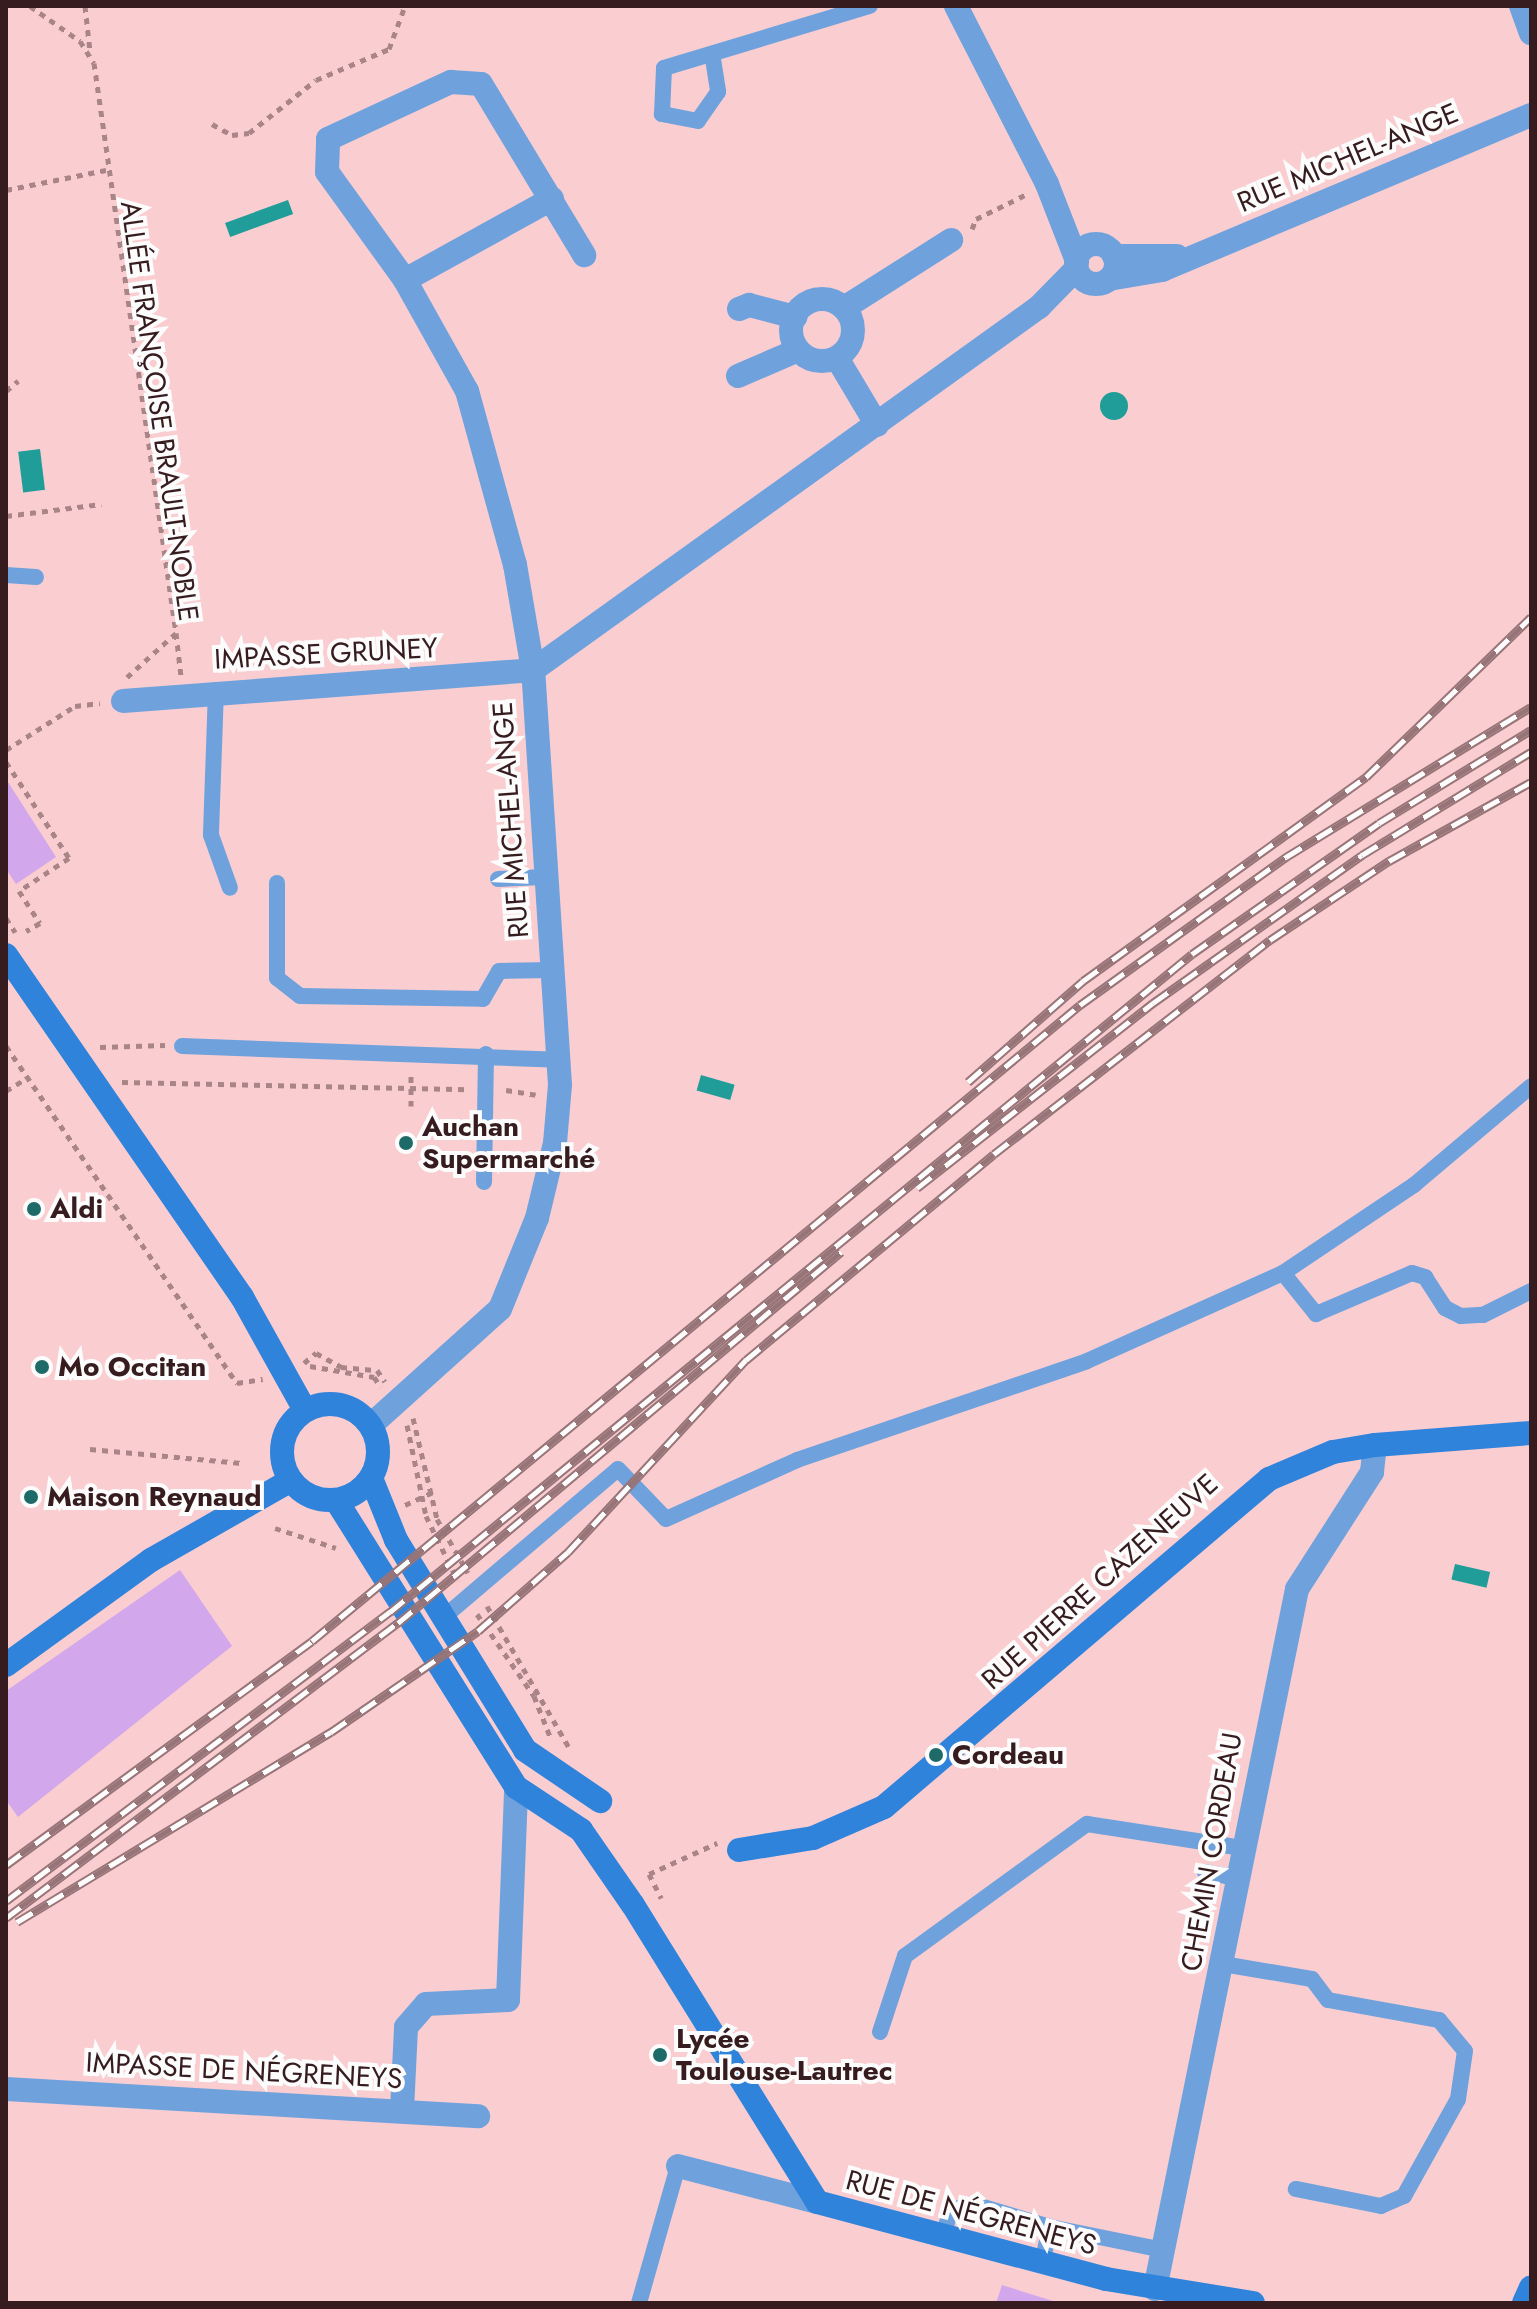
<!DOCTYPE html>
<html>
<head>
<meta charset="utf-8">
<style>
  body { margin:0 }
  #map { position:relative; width:1537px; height:2309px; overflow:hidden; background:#faced1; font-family:Jost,sans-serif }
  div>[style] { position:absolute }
  .green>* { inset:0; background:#d2a7eb }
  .water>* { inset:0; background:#209c99; transform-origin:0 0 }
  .round { border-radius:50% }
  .path>* { height:5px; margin-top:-2.5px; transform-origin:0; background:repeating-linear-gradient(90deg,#aa8588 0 6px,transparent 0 12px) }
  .lane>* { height:16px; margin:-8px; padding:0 8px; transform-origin:8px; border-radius:8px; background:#6fa2dd }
  .street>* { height:24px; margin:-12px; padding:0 12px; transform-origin:12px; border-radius:12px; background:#6fa2dd }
  .street>.ring { margin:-12px; padding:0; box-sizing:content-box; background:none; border:24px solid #6fa2dd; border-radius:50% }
  .secondary>* { height:24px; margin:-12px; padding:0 12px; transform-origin:12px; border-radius:12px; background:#3083db }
  .secondary>.ring { margin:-12px; padding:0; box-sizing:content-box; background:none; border:24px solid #3083db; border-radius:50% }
  .rail>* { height:9px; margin-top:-4.5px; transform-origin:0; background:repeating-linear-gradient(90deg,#fcfcfc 0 18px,#977477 0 36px); box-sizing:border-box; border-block:2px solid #977477 }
  .dots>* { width:22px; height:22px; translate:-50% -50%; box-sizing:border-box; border:4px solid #fcfcfc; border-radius:50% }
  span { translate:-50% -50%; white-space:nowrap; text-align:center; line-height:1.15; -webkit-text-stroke:8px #fcfcfc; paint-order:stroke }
  .street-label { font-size:28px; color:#361c1f }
  .poi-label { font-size:28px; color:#361c1f; font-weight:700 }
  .left { translate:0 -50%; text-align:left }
  .frame { position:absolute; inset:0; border:8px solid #361c1f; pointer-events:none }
</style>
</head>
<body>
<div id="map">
  <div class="green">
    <div style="clip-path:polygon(6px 779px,56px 857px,16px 884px,6px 869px)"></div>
    <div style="clip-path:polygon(180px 1570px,232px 1646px,18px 1817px,6px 1800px,6px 1691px)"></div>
    <div style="clip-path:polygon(1002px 2285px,1053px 2301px,1052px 2303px,996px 2303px)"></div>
  </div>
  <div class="water">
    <div style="left:288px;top:200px;width:15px;height:67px;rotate:70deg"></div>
    <div class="round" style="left:1100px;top:392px;width:28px;height:28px"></div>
    <div style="left:40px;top:449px;width:41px;height:22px;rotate:83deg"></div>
    <div style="left:701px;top:1075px;width:35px;height:16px;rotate:16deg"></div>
    <div style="left:1455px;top:1564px;width:36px;height:16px;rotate:13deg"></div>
  </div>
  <div class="path">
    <div style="left:30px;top:6px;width:61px;rotate:35deg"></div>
    <div style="left:80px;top:41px;width:26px;rotate:58deg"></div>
    <div style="left:94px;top:63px;width:576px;rotate:81.81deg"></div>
    <div style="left:176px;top:633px;width:67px;rotate:138deg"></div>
    <div style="left:85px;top:6px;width:45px;rotate:83.7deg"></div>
    <div style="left:212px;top:124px;width:23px;rotate:29deg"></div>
    <div style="left:232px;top:135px;width:17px;rotate:-7deg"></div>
    <div style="left:249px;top:133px;width:85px;rotate:-38.3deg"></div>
    <div style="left:316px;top:80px;width:79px;rotate:-23deg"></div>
    <div style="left:389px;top:49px;width:46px;rotate:-69.6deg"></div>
    <div style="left:6px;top:190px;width:102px;rotate:-11.3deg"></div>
    <div style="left:972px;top:229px;width:11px;rotate:-68deg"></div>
    <div style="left:976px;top:219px;width:55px;rotate:-26.1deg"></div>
    <div style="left:6px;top:391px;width:16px;rotate:-40deg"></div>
    <div style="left:6px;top:516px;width:96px;rotate:-7.2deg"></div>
    <div style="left:176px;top:633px;width:43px;rotate:83.4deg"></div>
    <div style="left:6px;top:750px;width:82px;rotate:-32.5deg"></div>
    <div style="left:75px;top:706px;width:25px;rotate:-7deg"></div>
    <div style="left:6px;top:762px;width:115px;rotate:56.7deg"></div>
    <div style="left:69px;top:858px;width:60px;rotate:146.6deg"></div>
    <div style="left:19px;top:891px;width:38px;rotate:57deg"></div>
    <div style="left:40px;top:923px;width:16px;rotate:150deg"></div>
    <div style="left:6px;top:918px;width:17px;rotate:57deg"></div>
    <div style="left:6px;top:1046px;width:409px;rotate:55.6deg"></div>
    <div style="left:237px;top:1383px;width:26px;rotate:-9deg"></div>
    <div style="left:100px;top:1047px;width:65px;rotate:-1.8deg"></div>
    <div style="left:122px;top:1082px;width:346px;rotate:1.2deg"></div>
    <div style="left:506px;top:1090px;width:30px;rotate:9deg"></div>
    <div style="left:6px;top:1091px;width:25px;rotate:-32deg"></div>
    <div style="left:411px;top:1106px;width:31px;rotate:-90deg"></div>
    <div style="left:304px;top:1363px;width:16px;rotate:-40deg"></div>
    <div style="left:316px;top:1353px;width:29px;rotate:29deg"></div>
    <div style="left:341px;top:1367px;width:36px;rotate:5deg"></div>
    <div style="left:377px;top:1370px;width:14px;rotate:56deg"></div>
    <div style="left:310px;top:1366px;width:65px;rotate:9.8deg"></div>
    <div style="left:374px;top:1377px;width:12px;rotate:55deg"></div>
    <div style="left:413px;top:1418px;width:104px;rotate:76.6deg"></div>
    <div style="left:437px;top:1519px;width:62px;rotate:60.1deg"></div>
    <div style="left:407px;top:1425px;width:93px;rotate:78.2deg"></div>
    <div style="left:426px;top:1516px;width:72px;rotate:63.8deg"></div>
    <div style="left:90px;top:1449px;width:152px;rotate:5.3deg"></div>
    <div style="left:405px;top:1505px;width:31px;rotate:-25deg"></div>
    <div style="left:275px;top:1528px;width:64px;rotate:18.2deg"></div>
    <div style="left:487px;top:1606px;width:165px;rotate:59.9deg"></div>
    <div style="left:477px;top:1614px;width:100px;rotate:55.2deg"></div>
    <div style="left:534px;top:1696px;width:46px;rotate:68.4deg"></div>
    <div style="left:649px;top:1874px;width:75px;rotate:-24.5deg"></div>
    <div style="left:649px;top:1874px;width:27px;rotate:63deg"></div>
  </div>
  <div class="lane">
    <div style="left:713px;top:59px;width:33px;rotate:81deg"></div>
    <div style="left:718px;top:92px;width:35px;rotate:125deg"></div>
    <div style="left:698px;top:121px;width:37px;rotate:-169deg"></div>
    <div style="left:662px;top:114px;width:46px;rotate:-87.5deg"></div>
    <div style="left:664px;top:68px;width:215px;rotate:-16.8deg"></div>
    <div style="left:6px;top:575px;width:30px;rotate:4deg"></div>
    <div style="left:216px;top:690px;width:145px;rotate:92deg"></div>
    <div style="left:211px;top:835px;width:56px;rotate:70.3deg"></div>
    <div style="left:498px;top:879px;width:46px;rotate:-2.5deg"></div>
    <div style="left:277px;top:883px;width:95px;rotate:90deg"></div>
    <div style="left:277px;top:978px;width:29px;rotate:38deg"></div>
    <div style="left:300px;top:996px;width:183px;rotate:0.9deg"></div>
    <div style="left:483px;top:999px;width:32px;rotate:-60deg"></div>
    <div style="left:499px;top:971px;width:52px;rotate:-1.1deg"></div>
    <div style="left:182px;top:1046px;width:376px;rotate:2.1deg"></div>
    <div style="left:484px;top:1182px;width:128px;rotate:-89.1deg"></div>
    <div style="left:1283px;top:1273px;width:158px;rotate:-33.9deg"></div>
    <div style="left:1414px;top:1185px;width:153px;rotate:-40.2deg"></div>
    <div style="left:444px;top:1617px;width:228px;rotate:-40.4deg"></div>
    <div style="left:618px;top:1469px;width:69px;rotate:46.2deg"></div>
    <div style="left:666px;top:1519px;width:144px;rotate:-24.2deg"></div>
    <div style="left:797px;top:1460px;width:306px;rotate:-18.8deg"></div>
    <div style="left:1087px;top:1361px;width:215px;rotate:-24.2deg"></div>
    <div style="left:1283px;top:1273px;width:53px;rotate:51.2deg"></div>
    <div style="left:1316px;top:1314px;width:104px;rotate:-23.1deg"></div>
    <div style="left:1412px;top:1273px;width:14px;rotate:17deg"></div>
    <div style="left:1425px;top:1277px;width:37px;rotate:57deg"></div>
    <div style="left:1445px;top:1308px;width:18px;rotate:27deg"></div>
    <div style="left:1461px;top:1316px;width:22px;rotate:-3deg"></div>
    <div style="left:1483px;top:1315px;width:54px;rotate:-26.6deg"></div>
    <div style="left:1205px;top:1872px;width:33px;rotate:11deg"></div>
    <div style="left:1223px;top:1964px;width:90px;rotate:9.6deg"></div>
    <div style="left:1312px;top:1979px;width:26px;rotate:53deg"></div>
    <div style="left:1328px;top:2000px;width:113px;rotate:10.2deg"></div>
    <div style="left:1439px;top:2020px;width:40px;rotate:50deg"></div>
    <div style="left:1465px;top:2051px;width:49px;rotate:98.3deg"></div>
    <div style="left:1458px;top:2099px;width:111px;rotate:119.1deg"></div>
    <div style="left:1404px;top:2196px;width:25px;rotate:157deg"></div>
    <div style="left:1381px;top:2206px;width:87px;rotate:-168.7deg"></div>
    <div style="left:880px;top:2032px;width:80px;rotate:-71.8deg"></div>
    <div style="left:905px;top:1956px;width:225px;rotate:-36deg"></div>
    <div style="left:1087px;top:1824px;width:157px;rotate:8.8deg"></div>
    <div style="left:942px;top:2239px;width:30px;rotate:-73deg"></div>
    <div style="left:951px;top:2210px;width:23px;rotate:-15deg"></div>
    <div style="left:973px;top:2204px;width:80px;rotate:16.6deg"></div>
    <div style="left:1042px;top:2264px;width:38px;rotate:-78deg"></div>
    <div style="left:1050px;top:2227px;width:115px;rotate:11.5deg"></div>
    <div style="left:639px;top:2303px;width:142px;rotate:-74.1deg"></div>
  </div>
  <div class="street">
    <div style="left:956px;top:6px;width:200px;rotate:62.9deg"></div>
    <div style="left:1047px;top:184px;width:83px;rotate:68.7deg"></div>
    <div style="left:1521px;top:6px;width:29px;rotate:70deg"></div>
    <div class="ring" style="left:1076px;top:244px;width:16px;height:16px"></div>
    <div style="left:1114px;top:256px;width:63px"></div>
    <div style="left:1109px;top:279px;width:54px;rotate:-9.6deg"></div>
    <div style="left:1162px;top:270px;width:400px;rotate:-22.8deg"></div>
    <div style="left:405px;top:280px;width:168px;rotate:-28.9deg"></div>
    <div class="ring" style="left:791px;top:299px;width:38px;height:38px"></div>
    <div style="left:844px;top:308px;width:127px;rotate:-32.4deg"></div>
    <div style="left:739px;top:309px;width:11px;rotate:-22deg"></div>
    <div style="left:749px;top:305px;width:48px;rotate:14.6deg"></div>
    <div style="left:837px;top:358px;width:78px;rotate:59.2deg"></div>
    <div style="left:738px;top:376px;width:65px;rotate:-23.4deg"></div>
    <div style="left:123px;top:701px;width:411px;rotate:-4.3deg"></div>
    <div style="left:533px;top:670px;width:107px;rotate:-99.7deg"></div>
    <div style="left:515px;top:565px;width:180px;rotate:-105.4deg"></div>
    <div style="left:467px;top:391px;width:127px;rotate:-119.2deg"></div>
    <div style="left:405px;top:280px;width:133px;rotate:-125.8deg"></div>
    <div style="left:327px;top:172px;width:33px;rotate:-88deg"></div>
    <div style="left:328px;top:139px;width:136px;rotate:-24.9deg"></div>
    <div style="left:451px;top:82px;width:30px;rotate:4deg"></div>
    <div style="left:481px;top:84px;width:200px;rotate:58.9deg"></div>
    <div style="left:371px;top:1425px;width:173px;rotate:-42deg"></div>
    <div style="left:500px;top:1309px;width:98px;rotate:-67.9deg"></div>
    <div style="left:537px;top:1218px;width:77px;rotate:-76.5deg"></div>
    <div style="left:555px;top:1143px;width:58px;rotate:-85.1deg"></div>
    <div style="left:560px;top:1085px;width:416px;rotate:-93.7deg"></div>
    <div style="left:533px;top:670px;width:623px;rotate:-35.66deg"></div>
    <div style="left:1039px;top:307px;width:54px;rotate:-45.7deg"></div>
    <div style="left:6px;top:2089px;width:473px;rotate:3.3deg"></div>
    <div style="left:402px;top:2110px;width:83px;rotate:-87.2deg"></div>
    <div style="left:406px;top:2027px;width:30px;rotate:-49deg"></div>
    <div style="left:426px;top:2004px;width:82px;rotate:-2.8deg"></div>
    <div style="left:508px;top:2000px;width:213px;rotate:-87.8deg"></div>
    <div style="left:678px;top:2166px;width:144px;rotate:14.5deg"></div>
    <div style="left:1155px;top:2289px;width:714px;rotate:-78.53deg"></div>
    <div style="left:1297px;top:1589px;width:139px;rotate:-57.3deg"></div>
    <div style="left:1372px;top:1472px;width:27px;rotate:-84deg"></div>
  </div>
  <div class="secondary">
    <div style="left:6px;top:955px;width:416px;rotate:55.4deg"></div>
    <div style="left:242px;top:1297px;width:129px;rotate:60.9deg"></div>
    <div class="ring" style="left:282px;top:1404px;width:72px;height:72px"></div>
    <div style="left:371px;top:1478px;width:67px;rotate:68deg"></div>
    <div style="left:396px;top:1540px;width:246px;rotate:58.4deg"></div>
    <div style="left:525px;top:1750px;width:91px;rotate:34.2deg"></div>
    <div style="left:336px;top:1500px;width:339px;rotate:57.9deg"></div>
    <div style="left:516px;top:1787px;width:78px;rotate:33.5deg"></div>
    <div style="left:581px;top:1830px;width:91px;rotate:55.3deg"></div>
    <div style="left:633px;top:1905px;width:349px;rotate:58.2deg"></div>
    <div style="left:817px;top:2202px;width:299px;rotate:14.9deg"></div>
    <div style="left:1106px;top:2279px;width:149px;rotate:9.3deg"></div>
    <div style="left:6px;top:1665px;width:179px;rotate:-35.9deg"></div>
    <div style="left:151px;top:1560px;width:161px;rotate:-29.7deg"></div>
    <div style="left:739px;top:1850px;width:75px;rotate:-9.2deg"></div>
    <div style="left:813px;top:1838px;width:77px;rotate:-23.6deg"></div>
    <div style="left:884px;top:1807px;width:506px;rotate:-40.43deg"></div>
    <div style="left:1269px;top:1479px;width:69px;rotate:-22.9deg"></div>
    <div style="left:1333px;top:1452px;width:43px;rotate:-9.5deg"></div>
    <div style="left:1375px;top:1445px;width:156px;rotate:-4.4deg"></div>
    <div style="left:1524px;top:2303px;width:17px;rotate:-66deg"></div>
  </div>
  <div class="rail">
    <div style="left:968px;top:1082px;width:153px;rotate:-41.3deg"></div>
    <div style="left:1083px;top:981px;width:349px;rotate:-35.8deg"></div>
    <div style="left:1366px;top:777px;width:230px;rotate:-44.1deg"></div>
    <div style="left:917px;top:1188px;width:300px;rotate:-38.1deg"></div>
    <div style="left:1153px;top:1003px;width:256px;rotate:-35.3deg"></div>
    <div style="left:1362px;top:855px;width:198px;rotate:-31.4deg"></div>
    <div style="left:6px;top:1865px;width:379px;rotate:-36.2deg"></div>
    <div style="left:312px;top:1641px;width:997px;rotate:-39.63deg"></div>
    <div style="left:1080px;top:1005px;width:254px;rotate:-35.7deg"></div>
    <div style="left:1286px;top:857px;width:287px;rotate:-31.5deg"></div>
    <div style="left:6px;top:1901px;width:481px;rotate:-37deg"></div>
    <div style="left:390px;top:1612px;width:1037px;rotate:-39.37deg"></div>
    <div style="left:1192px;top:954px;width:228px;rotate:-35deg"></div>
    <div style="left:1379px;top:823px;width:178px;rotate:-31.5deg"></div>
    <div style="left:6px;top:1918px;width:491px;rotate:-37deg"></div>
    <div style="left:398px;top:1623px;width:578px;rotate:-39.95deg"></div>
    <div style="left:17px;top:1922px;width:367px;rotate:-31.2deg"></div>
    <div style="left:331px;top:1732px;width:178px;rotate:-34.5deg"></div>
    <div style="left:478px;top:1631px;width:120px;rotate:-41.3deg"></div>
    <div style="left:568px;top:1552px;width:262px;rotate:-47.2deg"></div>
    <div style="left:746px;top:1360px;width:322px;rotate:-39.7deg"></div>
    <div style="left:994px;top:1154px;width:349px;rotate:-37.8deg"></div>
    <div style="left:1270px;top:940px;width:143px;rotate:-33.6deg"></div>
    <div style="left:1389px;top:861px;width:162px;rotate:-29.1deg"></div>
  </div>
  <div class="dots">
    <div style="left:406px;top:1143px;background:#1e6a69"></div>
    <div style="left:34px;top:1209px;background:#1e6a69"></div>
    <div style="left:42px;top:1367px;background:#1e6a69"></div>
    <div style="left:31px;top:1497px;background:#1e6a69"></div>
    <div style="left:936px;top:1755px;background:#1e6a69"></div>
    <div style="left:660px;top:2055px;background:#1e6a69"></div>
  </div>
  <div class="street-label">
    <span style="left:1348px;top:158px;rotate:-23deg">RUE MICHEL-ANGE</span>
    <span style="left:159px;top:411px;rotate:82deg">ALLÉE FRANÇOISE BRAULT-NOBLE</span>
    <span style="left:326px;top:654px;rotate:-3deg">IMPASSE GRUNEY</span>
    <span style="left:511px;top:820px;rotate:-94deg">RUE MICHEL-ANGE</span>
    <span style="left:1100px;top:1582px;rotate:-42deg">RUE PIERRE CAZENEUVE</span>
    <span style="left:1212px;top:1852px;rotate:-80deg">CHEMIN CORDEAU</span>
    <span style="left:244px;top:2071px;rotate:3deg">IMPASSE DE NÉGRENEYS</span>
    <span style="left:971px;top:2213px;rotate:15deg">RUE DE NÉGRENEYS</span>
  </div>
  <div class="poi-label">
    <span class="left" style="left:422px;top:1143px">Auchan<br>Supermarché</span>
    <span class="left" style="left:50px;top:1209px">Aldi</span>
    <span class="left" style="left:58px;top:1367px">Mo Occitan</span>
    <span class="left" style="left:47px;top:1497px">Maison Reynaud</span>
    <span class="left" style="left:952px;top:1755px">Cordeau</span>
    <span class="left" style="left:676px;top:2055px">Lycée<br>Toulouse-Lautrec</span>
  </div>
  <div class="frame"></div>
</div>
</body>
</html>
